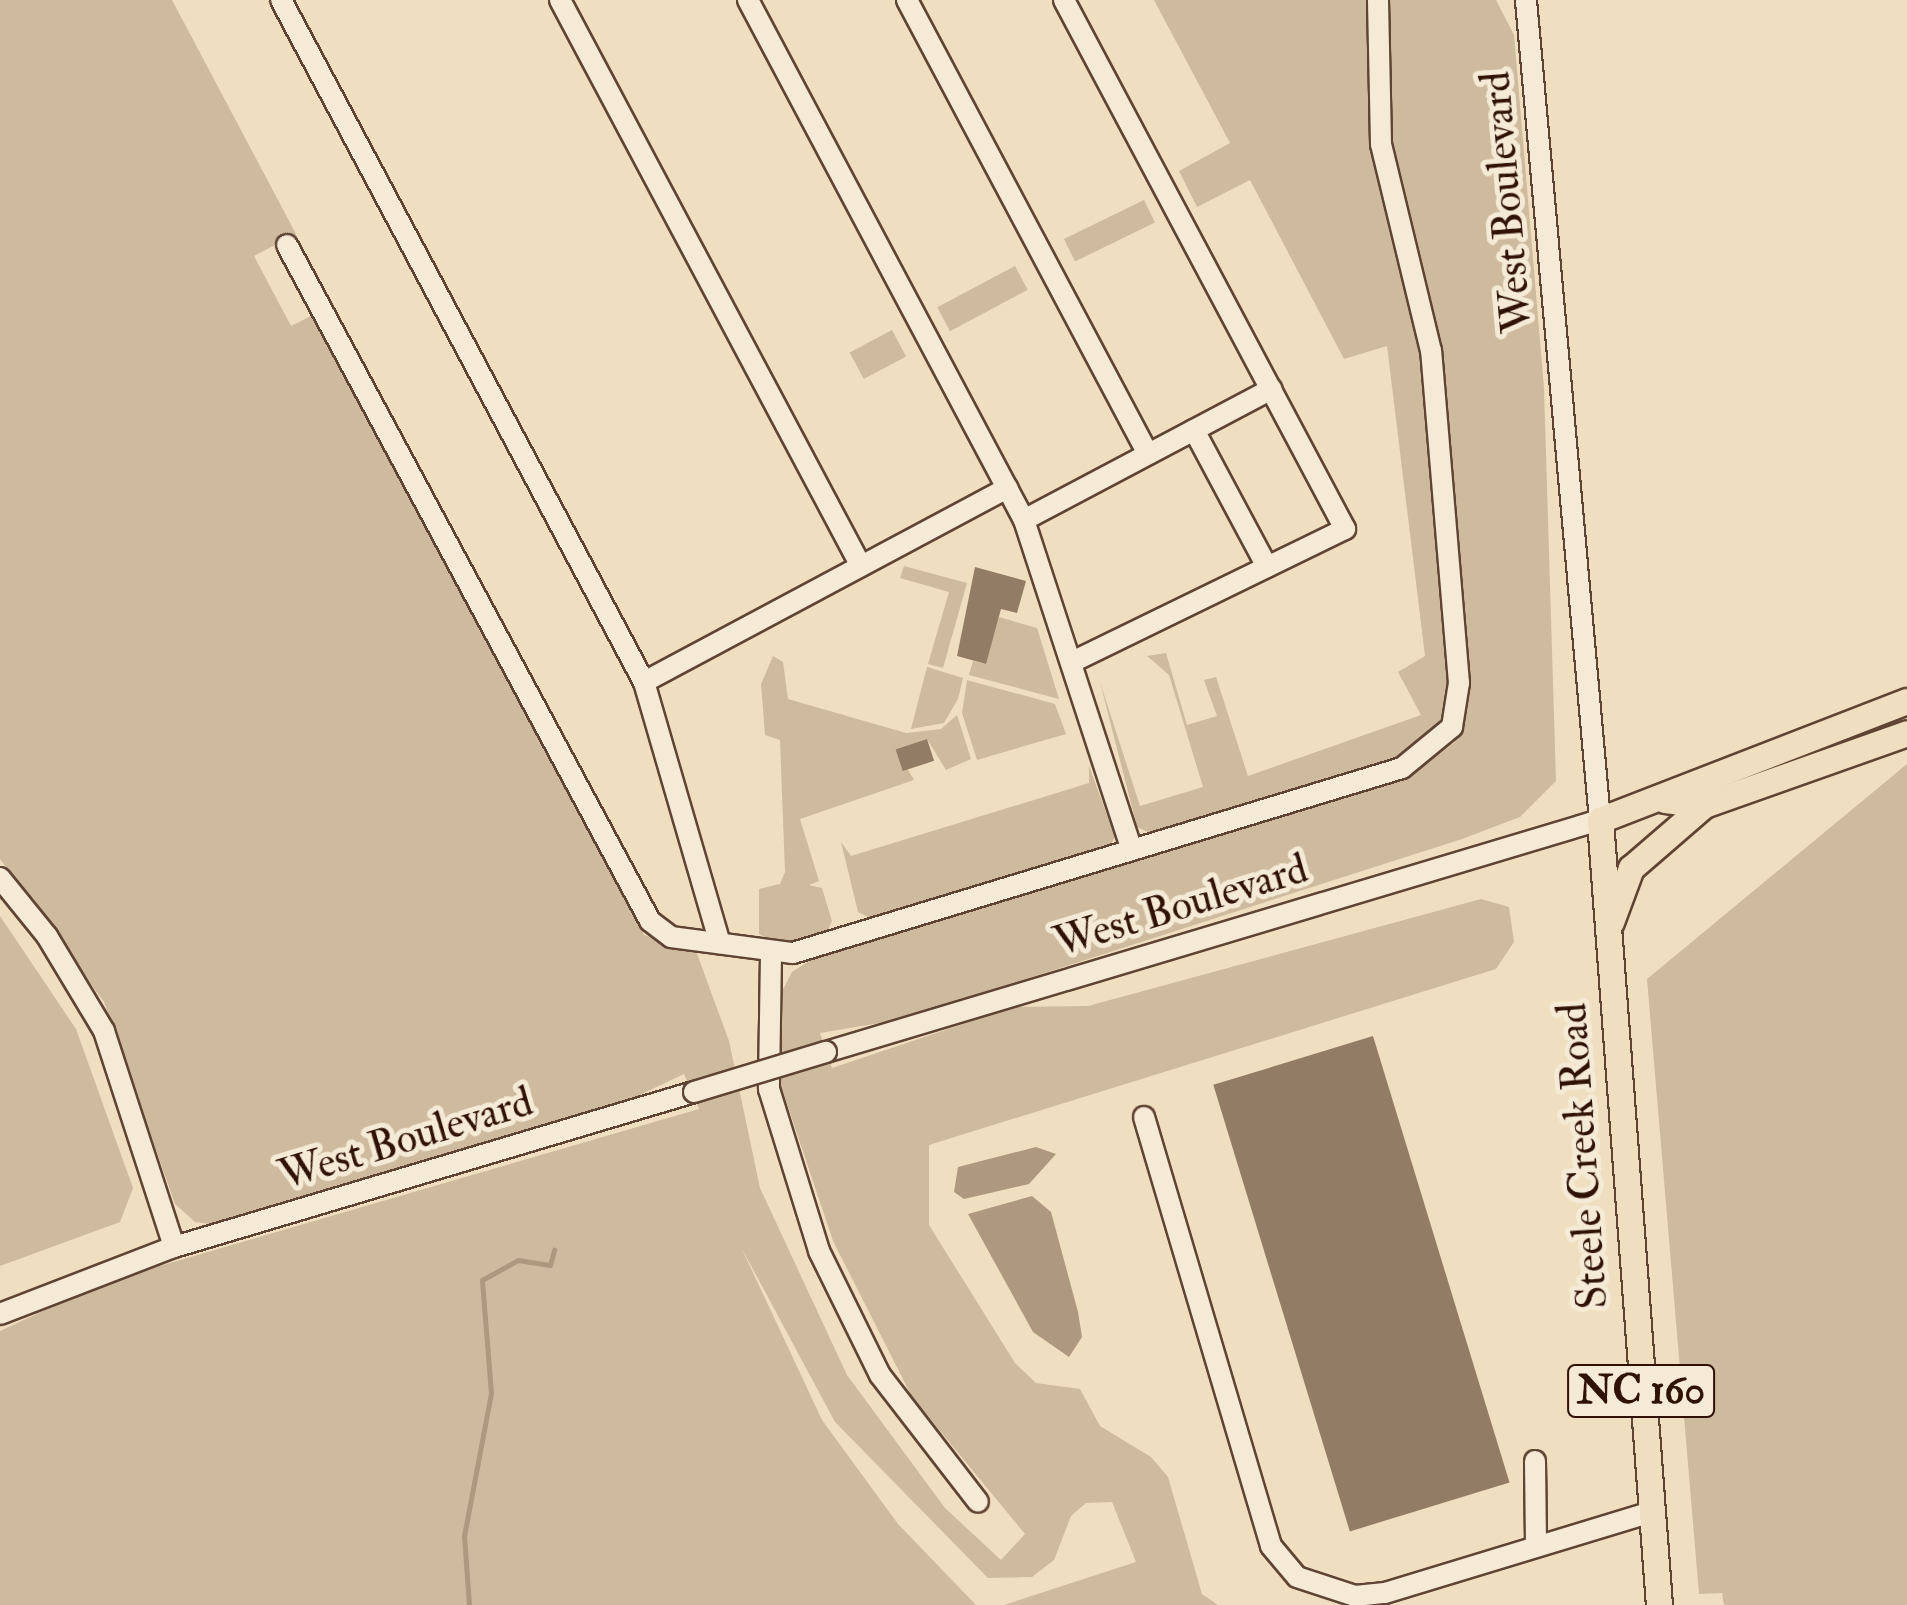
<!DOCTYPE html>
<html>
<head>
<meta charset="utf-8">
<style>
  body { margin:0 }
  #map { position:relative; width:1907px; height:1605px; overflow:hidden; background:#efdebf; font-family:"IM FELL Double Pica",serif }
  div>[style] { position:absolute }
  .green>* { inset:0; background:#cebb9f; transform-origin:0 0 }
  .water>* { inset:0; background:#ae9880 }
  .stream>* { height:5px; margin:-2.5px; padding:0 2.5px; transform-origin:2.5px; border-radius:2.5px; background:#ae9880 }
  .building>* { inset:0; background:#937c66; transform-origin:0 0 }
  .roads { filter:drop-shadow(2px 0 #5f4434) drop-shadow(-2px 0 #5f4434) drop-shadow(0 2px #5f4434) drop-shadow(0 -2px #5f4434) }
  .minor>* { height:20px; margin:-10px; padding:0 10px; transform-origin:10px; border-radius:10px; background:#f5ead5 }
  .major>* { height:25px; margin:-12.5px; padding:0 12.5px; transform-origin:12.5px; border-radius:12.5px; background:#efdebf }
  .bridges { filter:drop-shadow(2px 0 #5f4434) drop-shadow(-2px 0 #5f4434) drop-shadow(0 2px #5f4434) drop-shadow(0 -2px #5f4434) }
  .minor-bridge>* { height:20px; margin:-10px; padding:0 10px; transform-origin:10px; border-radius:10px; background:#f5ead5 }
  span { translate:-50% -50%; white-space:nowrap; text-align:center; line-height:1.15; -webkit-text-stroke:10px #f5ead5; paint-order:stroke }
  .shield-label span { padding:2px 8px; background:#f5ead5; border:2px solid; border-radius:8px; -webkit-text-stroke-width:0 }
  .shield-label { font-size:40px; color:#2f1105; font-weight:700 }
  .street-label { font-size:42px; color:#2f1105 }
</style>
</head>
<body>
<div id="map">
  <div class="green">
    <div style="clip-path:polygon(0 0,172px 0,296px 234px,254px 256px,291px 326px,311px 316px,644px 935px,696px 951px,729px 1041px,760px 1188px,847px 1375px,945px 1508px,1001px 1560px,1025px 1534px,912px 1397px,833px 1241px,777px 1074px,777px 1001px,792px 972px,817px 956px,1411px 776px,1455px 742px,1470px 681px,1441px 349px,1393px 154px,1388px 0,1496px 0,1514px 35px,1544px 388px,1556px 781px,1520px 817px,1462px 839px,898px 1020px,820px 1033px,832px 1068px,1014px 1007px,1088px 1006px,1481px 899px,1509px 907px,1514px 942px,1496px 969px,929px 1145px,929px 1225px,1015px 1363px,1036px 1383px,1080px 1389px,1100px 1426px,1151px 1457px,1168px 1477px,1202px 1594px,1218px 1605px,1004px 1605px,1136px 1562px,1112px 1502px,1086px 1503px,1071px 1516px,1054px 1560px,1032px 1577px,988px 1578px,835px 1422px,741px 1247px,822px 1420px,898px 1524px,976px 1605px,0 1605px,0 1331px,108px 1281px,699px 1109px,684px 1074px,625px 1102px,218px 1225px,195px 1222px,175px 1204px,104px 1002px,0 859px)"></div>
    <div style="clip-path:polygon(1154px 0,1368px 0,1370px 132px,1421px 352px,1450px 685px,1443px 722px,1405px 757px,1152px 834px,1137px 827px,1100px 682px,1140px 806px,1203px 787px,1169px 675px,1147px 656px,1166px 653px,1187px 725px,1217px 716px,1204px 680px,1216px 677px,1248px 776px,1421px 715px,1398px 672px,1425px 656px,1387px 346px,1344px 359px,1250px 180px,1197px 207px,1179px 171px,1230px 143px)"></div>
    <div style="left:1144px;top:200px;width:25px;height:89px;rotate:64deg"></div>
    <div style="left:1015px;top:266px;width:27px;height:88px;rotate:62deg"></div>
    <div style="left:892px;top:330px;width:30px;height:48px;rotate:62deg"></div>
    <div style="clip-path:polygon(904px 566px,967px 583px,943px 668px,928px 664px,949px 592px,900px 578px)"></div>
    <div style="clip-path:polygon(999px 617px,1037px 628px,1059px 699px,969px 675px,973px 661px,985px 664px)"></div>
    <div style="clip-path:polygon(773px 656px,783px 662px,788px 699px,906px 733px,941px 729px,957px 715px,971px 759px,946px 770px,927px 739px,896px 749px,914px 780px,800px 819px,819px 881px,809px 885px,822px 888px,832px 921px,827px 932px,784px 946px,759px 934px,759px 889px,780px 884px,785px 872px,780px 740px,765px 735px,761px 684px)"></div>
    <div style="clip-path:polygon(927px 667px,963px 678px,958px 699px,944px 723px,911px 729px)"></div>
    <div style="clip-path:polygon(967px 680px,1055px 704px,1066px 734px,977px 760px,962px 713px)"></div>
    <div style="clip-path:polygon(1907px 764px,1907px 1605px,1724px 1605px,1722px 1593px,1699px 1594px,1647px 979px)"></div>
    <div style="clip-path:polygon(1089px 766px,1115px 837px,1109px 848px,872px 919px,858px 912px,841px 842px,851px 856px,1089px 783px)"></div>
    <div style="clip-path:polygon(0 916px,76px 1029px,133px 1188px,120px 1222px,0 1266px)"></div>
  </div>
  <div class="water">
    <div style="clip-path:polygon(1036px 1147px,1056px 1154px,1029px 1184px,964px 1199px,954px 1192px,958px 1167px)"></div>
    <div style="clip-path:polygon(1032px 1196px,1051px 1212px,1078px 1312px,1082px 1337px,1069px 1357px,1033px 1332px,968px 1214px)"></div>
  </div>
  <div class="stream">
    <div style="left:469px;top:1605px;width:69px;rotate:-94.1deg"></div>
    <div style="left:464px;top:1536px;width:146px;rotate:-79.3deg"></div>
    <div style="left:491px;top:1393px;width:113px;rotate:-94.6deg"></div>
    <div style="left:482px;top:1280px;width:41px;rotate:-29.1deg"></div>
    <div style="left:518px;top:1260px;width:32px;rotate:9deg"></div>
    <div style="left:550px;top:1265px;width:16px;rotate:-75deg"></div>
  </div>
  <div class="building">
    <div style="clip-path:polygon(975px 567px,1026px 581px,1017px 613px,1001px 609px,986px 664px,957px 656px)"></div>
    <div style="left:927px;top:739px;width:23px;height:33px;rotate:72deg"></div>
    <div style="left:1373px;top:1036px;width:467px;height:167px;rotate:73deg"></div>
  </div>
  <div class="roads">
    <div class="minor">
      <div style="left:281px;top:0;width:773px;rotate:61.98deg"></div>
      <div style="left:644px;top:682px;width:412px;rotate:-28.1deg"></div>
      <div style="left:560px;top:0;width:641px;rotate:62deg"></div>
      <div style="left:748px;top:0;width:589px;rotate:62.04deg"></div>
      <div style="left:1024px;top:520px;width:280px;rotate:-27.9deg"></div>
      <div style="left:907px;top:0;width:514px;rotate:62.04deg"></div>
      <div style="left:1064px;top:0;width:599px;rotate:62.02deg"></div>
      <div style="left:1345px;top:529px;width:301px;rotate:154deg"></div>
      <div style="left:287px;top:245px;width:767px;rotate:61.76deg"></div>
      <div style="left:650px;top:921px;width:26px;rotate:37deg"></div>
      <div style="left:671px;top:937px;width:123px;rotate:7.5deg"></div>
      <div style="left:793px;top:953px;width:636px;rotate:-16.9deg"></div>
      <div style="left:1402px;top:768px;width:65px;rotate:-39.4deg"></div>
      <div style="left:1452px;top:727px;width:45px;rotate:-81deg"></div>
      <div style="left:1459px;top:683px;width:333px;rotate:-94.8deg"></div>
      <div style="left:1431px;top:351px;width:213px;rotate:-103.6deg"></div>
      <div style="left:1381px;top:144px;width:144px;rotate:-91.2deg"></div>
      <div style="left:1194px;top:430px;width:155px;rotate:61.9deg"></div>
      <div style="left:1024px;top:520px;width:347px;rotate:71.9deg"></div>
      <div style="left:644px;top:682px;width:272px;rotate:73.8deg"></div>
      <div style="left:0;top:878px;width:75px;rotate:51deg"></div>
      <div style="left:47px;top:936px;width:111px;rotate:59deg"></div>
      <div style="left:104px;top:1031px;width:227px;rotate:72deg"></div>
      <div style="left:771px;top:955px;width:134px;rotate:90.9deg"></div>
      <div style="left:769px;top:1089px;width:170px;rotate:72.8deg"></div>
      <div style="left:819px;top:1251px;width:138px;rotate:63.8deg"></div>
      <div style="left:880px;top:1375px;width:160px;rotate:52.3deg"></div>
      <div style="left:826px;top:1052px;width:808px;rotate:-16.69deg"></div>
      <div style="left:1600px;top:820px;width:823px;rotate:-95.16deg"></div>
      <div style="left:1144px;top:1117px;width:447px;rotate:73.5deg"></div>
      <div style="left:1271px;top:1546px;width:40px;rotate:50deg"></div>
      <div style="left:1297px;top:1577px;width:61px;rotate:18.1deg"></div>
      <div style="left:1355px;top:1596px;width:30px;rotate:-6deg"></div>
      <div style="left:1385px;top:1593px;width:278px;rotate:-16.9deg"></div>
      <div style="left:0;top:1314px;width:186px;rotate:-21.1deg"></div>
      <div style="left:174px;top:1247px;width:543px;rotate:-16.6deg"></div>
      <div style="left:1535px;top:1461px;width:83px;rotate:89.3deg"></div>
    </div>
    <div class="major">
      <div style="left:1665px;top:800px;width:39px;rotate:7deg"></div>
      <div style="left:1704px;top:805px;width:215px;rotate:-19.5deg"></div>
      <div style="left:1611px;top:922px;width:58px;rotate:-69.7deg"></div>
      <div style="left:1631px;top:868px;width:96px;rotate:-40.8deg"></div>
      <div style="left:1659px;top:1605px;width:787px;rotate:-94.3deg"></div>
      <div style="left:1600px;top:820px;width:329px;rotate:-21.2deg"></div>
    </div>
  </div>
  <div class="bridges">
    <div class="minor-bridge">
      <div style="left:694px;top:1092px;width:138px;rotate:-16.9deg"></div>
    </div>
  </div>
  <div class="shield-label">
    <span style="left:1641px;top:1391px">NC 160</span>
  </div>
  <div class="street-label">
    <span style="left:1507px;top:202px;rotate:-95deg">West Boulevard</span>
    <span style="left:1181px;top:906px;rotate:-17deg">West Boulevard</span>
    <span style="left:406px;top:1139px;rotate:-17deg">West Boulevard</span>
    <span style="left:1583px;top:1156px;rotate:-94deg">Steele Creek Road</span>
  </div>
</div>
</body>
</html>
